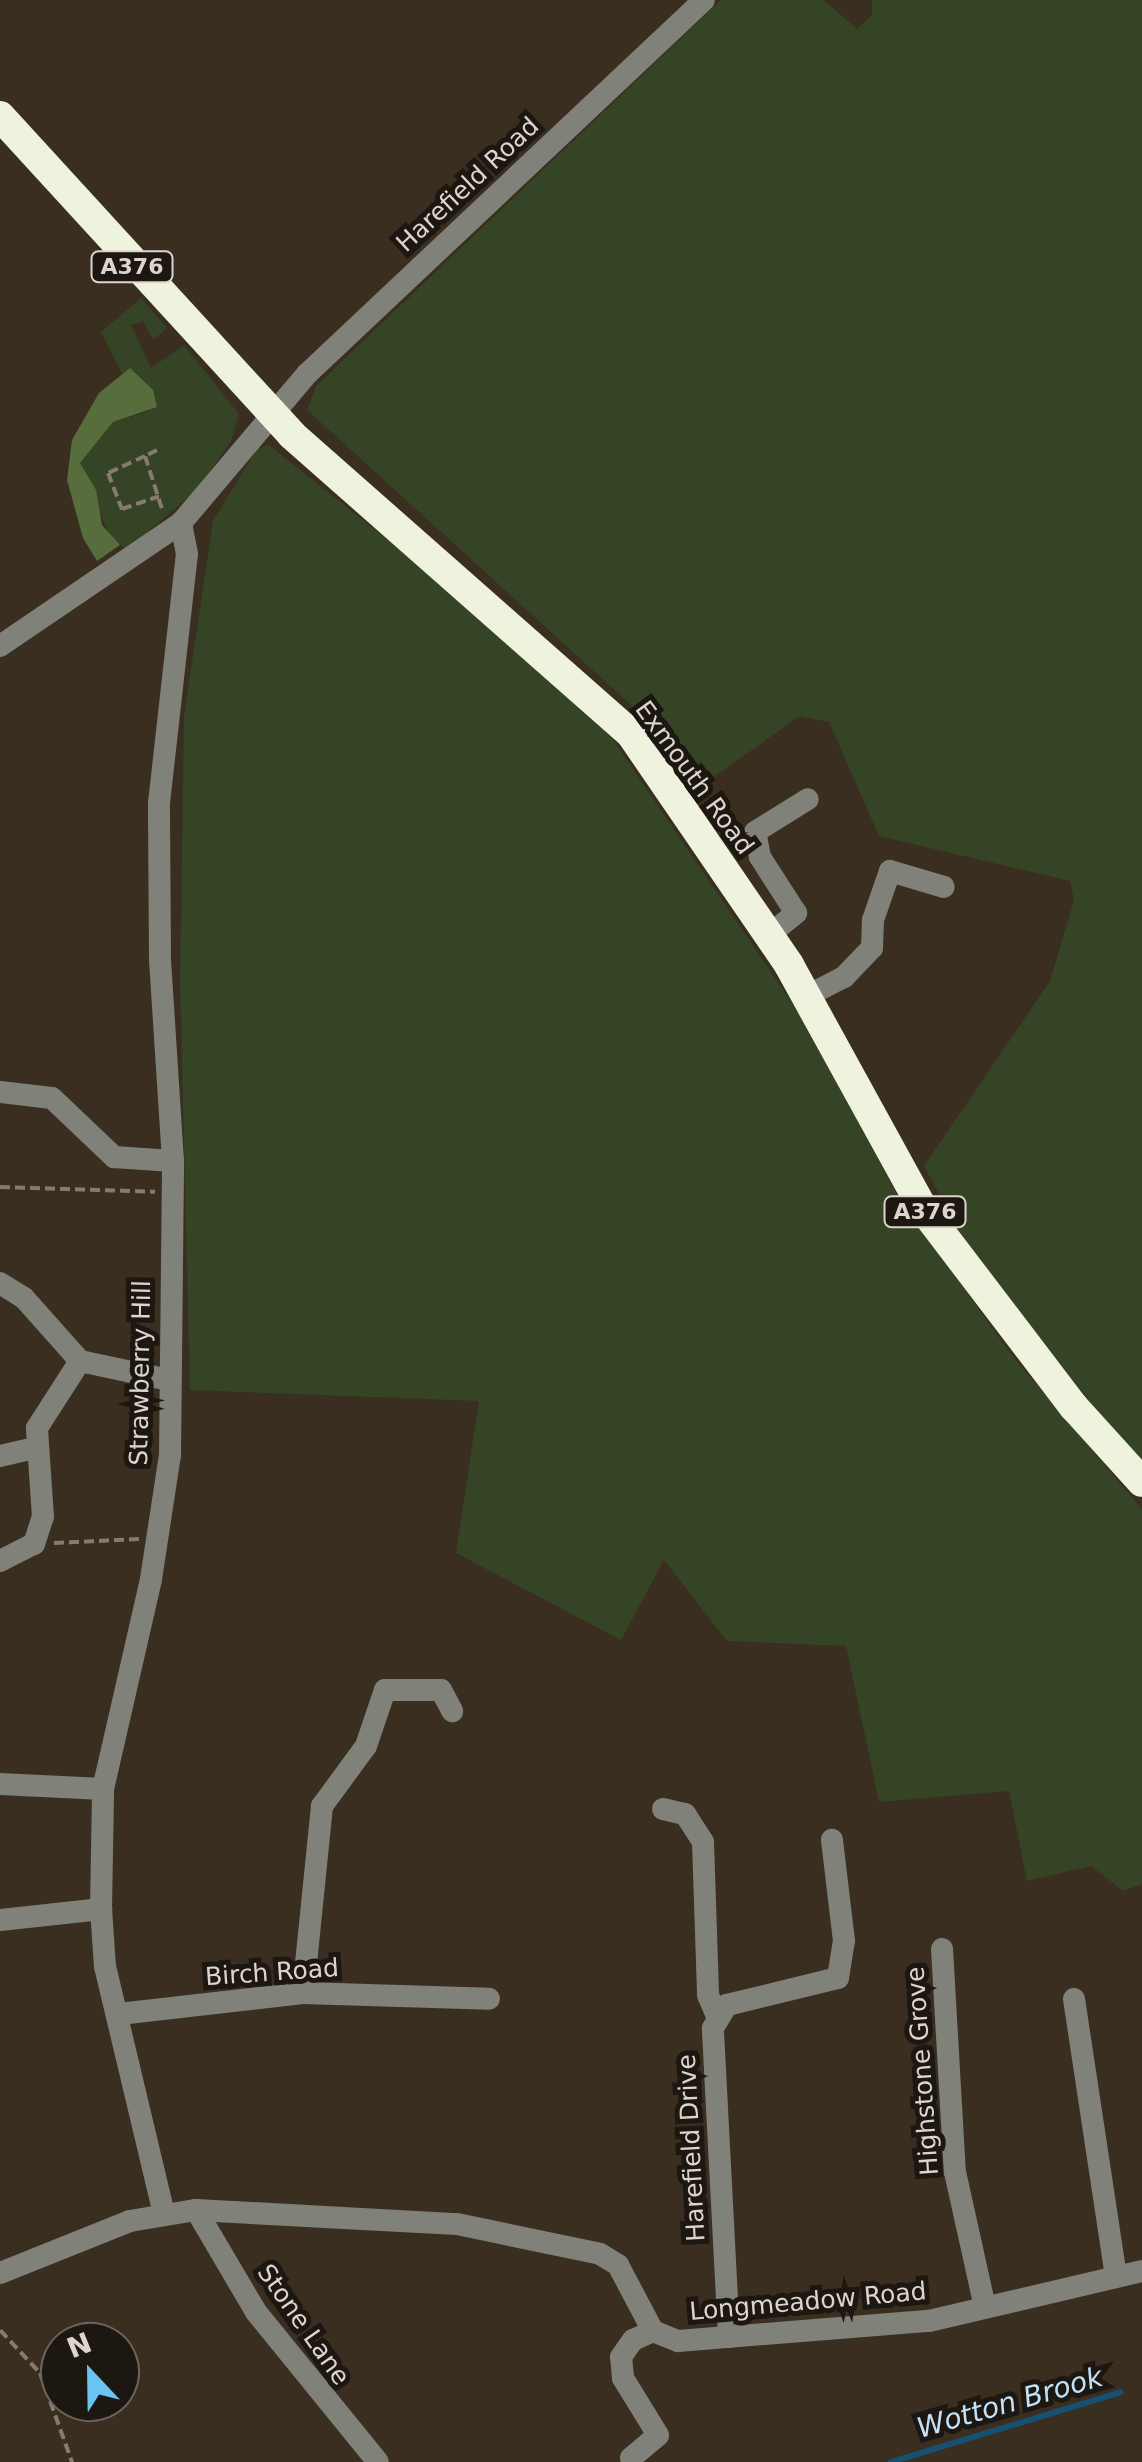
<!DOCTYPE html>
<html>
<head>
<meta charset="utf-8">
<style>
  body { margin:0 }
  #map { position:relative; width:1142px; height:2462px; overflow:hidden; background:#3a2e20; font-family:"DejaVu Sans",sans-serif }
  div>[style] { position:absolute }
  .green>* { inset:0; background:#354424 }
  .forest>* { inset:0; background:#576e3c }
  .stream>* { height:6px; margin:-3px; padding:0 3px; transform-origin:3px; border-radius:3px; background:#175172 }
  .path>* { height:4px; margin-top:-2px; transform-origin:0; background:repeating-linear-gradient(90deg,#867b70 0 10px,transparent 0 15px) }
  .minor>* { height:22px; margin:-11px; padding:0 11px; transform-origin:11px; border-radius:11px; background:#808179 }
  .highway>* { height:30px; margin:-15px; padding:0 15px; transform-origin:15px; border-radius:15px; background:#eff3dd }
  span { translate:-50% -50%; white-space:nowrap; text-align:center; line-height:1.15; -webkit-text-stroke:10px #1d1711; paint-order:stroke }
  .shield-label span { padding:2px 8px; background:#1d1711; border:2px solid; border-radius:8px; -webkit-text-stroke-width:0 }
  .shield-label { font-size:22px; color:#ddd5cd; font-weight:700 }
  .street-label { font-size:25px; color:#ddd5cd }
  .water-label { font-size:28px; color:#c2e0f6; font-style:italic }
  .north { position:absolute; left:40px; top:2322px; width:100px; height:100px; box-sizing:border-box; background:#1d1711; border:2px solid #6a635c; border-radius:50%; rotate:338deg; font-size:28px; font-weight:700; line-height:40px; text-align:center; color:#ddd5cd }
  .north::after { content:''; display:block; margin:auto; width:35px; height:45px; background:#6ac3f1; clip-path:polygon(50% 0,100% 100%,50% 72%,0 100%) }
</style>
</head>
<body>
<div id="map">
  <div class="green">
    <div style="clip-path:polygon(721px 0,824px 0,857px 29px,872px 15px,872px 0,1142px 0,1142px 1468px,967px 1246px,924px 1166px,1050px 981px,1074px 900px,1070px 881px,879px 836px,829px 722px,800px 716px,701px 786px,629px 703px,307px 410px,316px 386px)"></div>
    <div style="clip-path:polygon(141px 298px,167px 328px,153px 340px,143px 321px,131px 325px,151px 368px,184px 345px,239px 414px,231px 441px,196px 491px,127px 549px,111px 539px,80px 463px,113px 422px,150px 411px,146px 387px,130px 369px,122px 374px,101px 332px)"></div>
    <div style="clip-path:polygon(269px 445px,432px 575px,612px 738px,800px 1015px,899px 1198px,1014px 1358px,1142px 1509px,1142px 1884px,1123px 1891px,1091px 1866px,1027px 1881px,1009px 1791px,879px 1802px,846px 1646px,727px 1641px,664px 1560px,621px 1640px,456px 1553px,479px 1401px,190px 1390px,180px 982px,184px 716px,213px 521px,257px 449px)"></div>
  </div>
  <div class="forest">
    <div style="clip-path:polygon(130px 368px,153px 390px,157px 407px,113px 422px,80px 463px,96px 490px,102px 525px,120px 545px,97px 561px,83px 538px,67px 480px,72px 440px,99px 393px)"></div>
  </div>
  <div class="stream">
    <div style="left:891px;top:2462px;width:240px;rotate:-16.9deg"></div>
  </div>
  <div class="path">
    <div style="left:157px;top:450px;width:13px;rotate:153deg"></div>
    <div style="left:145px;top:456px;width:59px;rotate:72.2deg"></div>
    <div style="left:145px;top:456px;width:41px;rotate:155.3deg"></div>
    <div style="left:108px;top:473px;width:39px;rotate:69deg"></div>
    <div style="left:122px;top:509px;width:39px;rotate:-19deg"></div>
    <div style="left:0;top:1187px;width:155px;rotate:1.8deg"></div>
    <div style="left:146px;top:1357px;width:30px;rotate:-84deg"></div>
    <div style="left:144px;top:1397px;width:75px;rotate:89.2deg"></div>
    <div style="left:54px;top:1543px;width:85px;rotate:-2.7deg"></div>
    <div style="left:0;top:2330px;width:59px;rotate:47.1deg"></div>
    <div style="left:40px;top:2373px;width:95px;rotate:70.2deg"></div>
  </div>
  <div class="minor">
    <div style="left:0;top:646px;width:219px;rotate:-34.2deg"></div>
    <div style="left:181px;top:523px;width:195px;rotate:-49.8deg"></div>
    <div style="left:307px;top:374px;width:545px;rotate:-43.29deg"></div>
    <div style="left:769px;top:935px;width:35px;rotate:-39deg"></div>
    <div style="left:796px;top:913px;width:67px;rotate:-122.7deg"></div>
    <div style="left:760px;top:857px;width:25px;rotate:-101deg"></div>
    <div style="left:755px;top:832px;width:62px;rotate:-31.9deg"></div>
    <div style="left:807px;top:996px;width:42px;rotate:-27.2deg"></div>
    <div style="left:844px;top:977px;width:40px;rotate:-46deg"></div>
    <div style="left:872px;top:948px;width:28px;rotate:-88deg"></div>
    <div style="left:873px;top:920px;width:52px;rotate:-70.9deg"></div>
    <div style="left:890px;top:871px;width:56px;rotate:16.5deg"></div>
    <div style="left:0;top:1092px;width:52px;rotate:6.6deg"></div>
    <div style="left:52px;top:1098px;width:86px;rotate:43.6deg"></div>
    <div style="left:114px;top:1157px;width:59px;rotate:3.9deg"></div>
    <div style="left:0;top:1283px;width:28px;rotate:32deg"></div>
    <div style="left:24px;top:1298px;width:84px;rotate:48.4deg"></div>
    <div style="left:80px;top:1361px;width:91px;rotate:12.1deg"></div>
    <div style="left:0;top:1456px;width:36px;rotate:-13deg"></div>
    <div style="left:0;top:1561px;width:38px;rotate:-27deg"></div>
    <div style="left:34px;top:1544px;width:28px;rotate:-72deg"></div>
    <div style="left:43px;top:1517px;width:89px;rotate:-93.9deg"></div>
    <div style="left:37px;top:1428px;width:80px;rotate:-57.3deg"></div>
    <div style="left:0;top:1784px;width:103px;rotate:2.8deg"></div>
    <div style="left:663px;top:1809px;width:23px;rotate:13deg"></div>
    <div style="left:685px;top:1814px;width:33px;rotate:57deg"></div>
    <div style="left:703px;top:1842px;width:153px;rotate:88.1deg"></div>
    <div style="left:708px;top:1995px;width:23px;rotate:67deg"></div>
    <div style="left:0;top:1920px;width:102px;rotate:-6.2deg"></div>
    <div style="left:942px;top:1949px;width:223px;rotate:86.7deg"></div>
    <div style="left:955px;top:2172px;width:138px;rotate:77.5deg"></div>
    <div style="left:303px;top:1993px;width:188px;rotate:-84.2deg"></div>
    <div style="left:322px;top:1806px;width:74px;rotate:-53.7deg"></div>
    <div style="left:366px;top:1746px;width:59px;rotate:-71.3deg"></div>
    <div style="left:385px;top:1690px;width:56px"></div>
    <div style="left:441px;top:1690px;width:24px;rotate:62deg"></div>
    <div style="left:1074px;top:1999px;width:280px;rotate:81.4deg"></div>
    <div style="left:119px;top:2014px;width:185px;rotate:-6.5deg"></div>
    <div style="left:303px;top:1993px;width:186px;rotate:1.8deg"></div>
    <div style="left:196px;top:2210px;width:118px;rotate:59.5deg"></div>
    <div style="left:256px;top:2312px;width:193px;rotate:50.9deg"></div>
    <div style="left:164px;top:2214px;width:254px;rotate:-103.4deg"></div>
    <div style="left:105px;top:1967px;width:58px;rotate:-93.9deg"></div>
    <div style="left:101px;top:1909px;width:120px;rotate:-89deg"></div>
    <div style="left:103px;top:1789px;width:215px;rotate:-77.1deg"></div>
    <div style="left:151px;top:1579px;width:125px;rotate:-81.3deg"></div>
    <div style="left:170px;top:1455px;width:294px;rotate:-89.4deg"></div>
    <div style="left:173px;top:1161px;width:203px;rotate:-93.7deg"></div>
    <div style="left:160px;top:958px;width:155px;rotate:-90.4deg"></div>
    <div style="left:159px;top:803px;width:251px;rotate:-83.6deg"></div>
    <div style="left:187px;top:554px;width:32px;rotate:-101deg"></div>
    <div style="left:0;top:2273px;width:140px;rotate:-21.8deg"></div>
    <div style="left:130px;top:2221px;width:67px;rotate:-9.5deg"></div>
    <div style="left:196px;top:2210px;width:261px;rotate:3.1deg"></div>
    <div style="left:457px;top:2224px;width:146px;rotate:11.8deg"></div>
    <div style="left:600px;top:2254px;width:21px;rotate:31deg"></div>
    <div style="left:618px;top:2265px;width:75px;rotate:62.1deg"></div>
    <div style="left:653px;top:2331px;width:27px;rotate:22deg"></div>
    <div style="left:678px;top:2341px;width:252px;rotate:-4.6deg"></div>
    <div style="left:929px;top:2321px;width:219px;rotate:-13.2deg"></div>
    <div style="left:729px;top:2337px;width:309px;rotate:-93deg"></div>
    <div style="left:713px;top:2028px;width:27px;rotate:-59deg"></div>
    <div style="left:727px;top:2005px;width:114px;rotate:-13.7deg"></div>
    <div style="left:838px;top:1978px;width:37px;rotate:-81deg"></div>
    <div style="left:844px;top:1941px;width:102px;rotate:-96.8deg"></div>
    <div style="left:631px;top:2458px;width:35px;rotate:-40deg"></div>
    <div style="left:658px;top:2435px;width:67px;rotate:-121.6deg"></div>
    <div style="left:623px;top:2378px;width:21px;rotate:-95deg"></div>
    <div style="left:621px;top:2357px;width:21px;rotate:-55deg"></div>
    <div style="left:633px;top:2340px;width:22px;rotate:-24deg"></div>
  </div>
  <div class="highway">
    <div style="left:0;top:116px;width:432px;rotate:47.5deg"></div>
    <div style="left:292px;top:435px;width:452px;rotate:41.4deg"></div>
    <div style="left:631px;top:734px;width:280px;rotate:55.6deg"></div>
    <div style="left:789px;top:965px;width:278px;rotate:61.2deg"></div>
    <div style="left:923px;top:1209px;width:249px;rotate:52.7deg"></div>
    <div style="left:1074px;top:1407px;width:101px;rotate:47.8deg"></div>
  </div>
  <div class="shield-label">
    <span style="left:132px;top:267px">A376</span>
    <span style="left:925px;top:1212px">A376</span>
  </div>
  <div class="street-label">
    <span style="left:468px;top:185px;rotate:-43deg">Harefield Road</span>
    <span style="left:694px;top:778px;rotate:54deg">Exmouth Road</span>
    <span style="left:141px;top:1373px;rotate:-89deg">Strawberry Hill</span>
    <span style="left:272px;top:1973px;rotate:-4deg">Birch Road</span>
    <span style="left:923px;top:2071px;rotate:-94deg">Highstone Grove</span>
    <span style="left:692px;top:2148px;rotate:-93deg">Harefield Drive</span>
    <span style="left:808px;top:2302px;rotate:-5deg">Longmeadow Road</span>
    <span style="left:303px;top:2325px;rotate:55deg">Stone Lane</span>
  </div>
  <div class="water-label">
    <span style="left:1010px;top:2403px;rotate:-16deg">Wotton Brook</span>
  </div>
  <div class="north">N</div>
</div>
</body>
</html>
